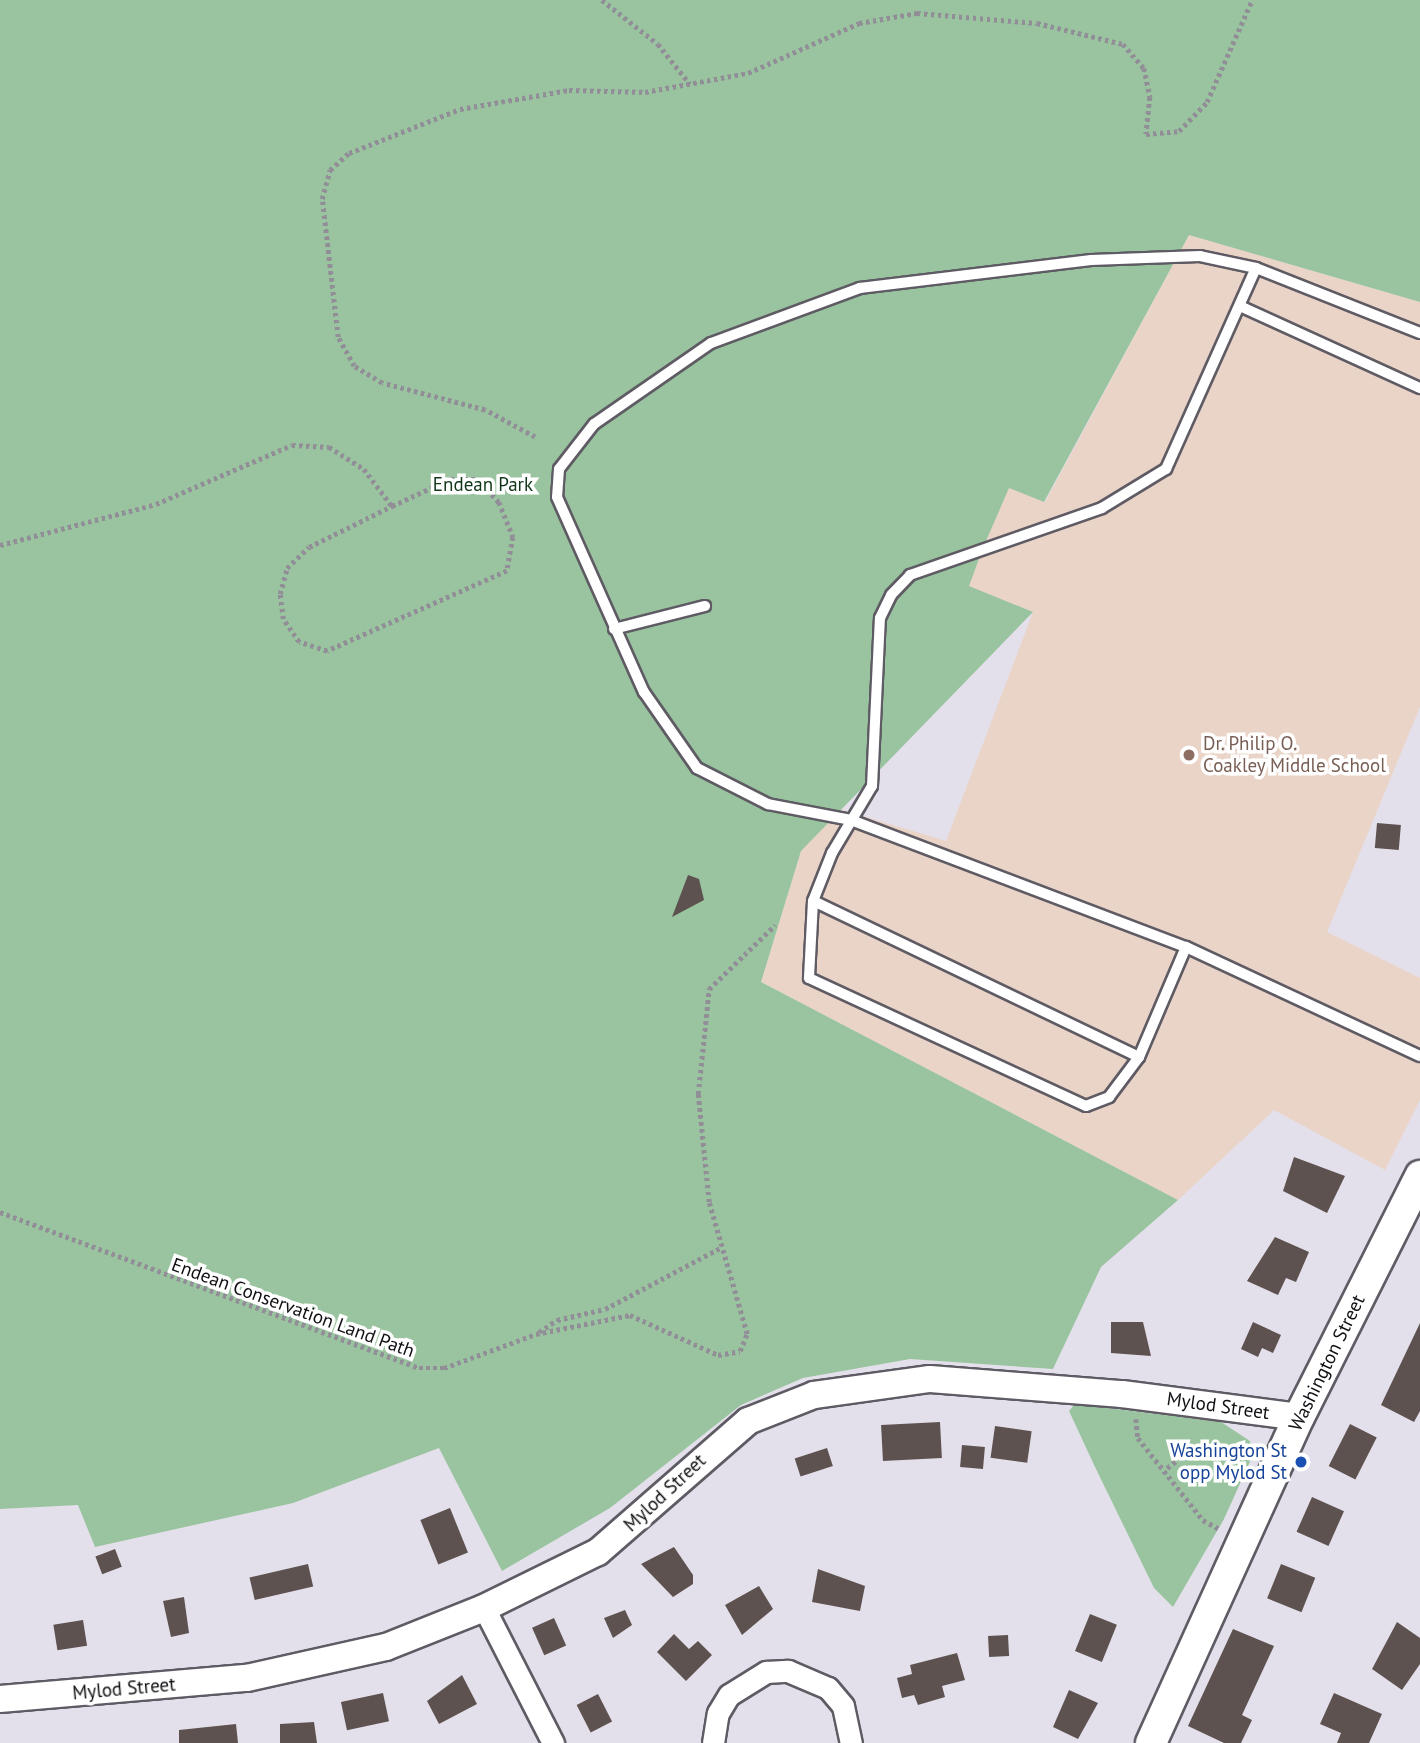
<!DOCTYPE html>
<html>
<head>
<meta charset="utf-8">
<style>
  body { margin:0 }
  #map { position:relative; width:1420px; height:1743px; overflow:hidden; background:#e4e0eb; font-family:"PT Sans",sans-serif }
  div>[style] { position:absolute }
  .education>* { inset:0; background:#e9d4c7 }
  .green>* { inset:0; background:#9ac49f }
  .building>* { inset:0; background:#5d5250; transform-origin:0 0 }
  .path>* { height:4.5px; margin-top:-2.25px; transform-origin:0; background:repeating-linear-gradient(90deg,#918e97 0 3.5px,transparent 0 7px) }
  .roads { filter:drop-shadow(2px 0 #5f5b64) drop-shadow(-2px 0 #5f5b64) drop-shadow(0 2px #5f5b64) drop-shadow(0 -2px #5f5b64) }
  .service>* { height:10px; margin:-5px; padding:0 5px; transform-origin:5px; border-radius:5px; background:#fff }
  .minor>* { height:21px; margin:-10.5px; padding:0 10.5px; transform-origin:10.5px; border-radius:10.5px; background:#fff }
  .tertiary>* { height:26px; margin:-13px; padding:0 13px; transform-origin:13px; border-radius:13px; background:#fff }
  .secondary>* { height:30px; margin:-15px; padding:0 15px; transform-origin:15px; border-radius:15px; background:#fff }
  .dots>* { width:19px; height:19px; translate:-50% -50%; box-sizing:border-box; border:4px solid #fff; border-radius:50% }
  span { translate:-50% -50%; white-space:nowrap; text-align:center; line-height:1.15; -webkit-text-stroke:7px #fff; paint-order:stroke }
  .park-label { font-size:19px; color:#0e3617 }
  .education-label { font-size:19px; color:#785e54 }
  .left { translate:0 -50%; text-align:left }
  .street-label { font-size:19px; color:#110f13 }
  .transit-label { font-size:19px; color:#164399 }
  .right { translate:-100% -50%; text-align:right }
</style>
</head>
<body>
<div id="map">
  <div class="education">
    <div style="clip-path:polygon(1189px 235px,1420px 302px,1420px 707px,1327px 932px,1420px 978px,1420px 1100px,1385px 1170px,1274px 1110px,1178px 1200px,761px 982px,801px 851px,823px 804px,946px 841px,1033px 612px,968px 586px,983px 548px,1009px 487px,1045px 502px)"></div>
  </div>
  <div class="green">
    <div style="clip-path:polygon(0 0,1420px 0,1420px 302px,1189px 235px,1044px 502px,1009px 488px,983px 548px,969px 586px,1033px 612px,801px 851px,761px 982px,1178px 1200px,1101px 1267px,1053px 1369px,910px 1359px,803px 1378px,741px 1405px,610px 1508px,502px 1571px,439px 1448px,293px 1503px,95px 1547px,78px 1505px,0 1509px)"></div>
    <div style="clip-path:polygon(1075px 1404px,1221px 1422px,1250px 1441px,1252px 1457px,1224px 1519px,1173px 1607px,1154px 1588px,1095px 1467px,1069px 1411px)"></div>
  </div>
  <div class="building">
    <div style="left:1377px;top:823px;width:24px;height:25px;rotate:5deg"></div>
    <div style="clip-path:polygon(688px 875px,699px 879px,704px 900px,672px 917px)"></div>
    <div style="clip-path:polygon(1294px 1157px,1345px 1176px,1327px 1213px,1283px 1191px)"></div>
    <div style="clip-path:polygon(1275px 1237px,1309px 1252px,1296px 1282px,1286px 1278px,1278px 1295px,1247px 1281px)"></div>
    <div style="clip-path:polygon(1111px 1322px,1143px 1322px,1151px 1356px,1111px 1353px)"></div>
    <div style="clip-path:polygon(1253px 1322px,1281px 1335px,1273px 1353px,1262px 1348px,1258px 1357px,1241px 1349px)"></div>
    <div style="clip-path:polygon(1420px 1323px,1420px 1411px,1414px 1422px,1381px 1405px)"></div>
    <div style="left:940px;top:1422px;width:36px;height:59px;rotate:87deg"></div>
    <div style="left:1350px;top:1424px;width:30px;height:47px;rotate:27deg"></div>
    <div style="left:995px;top:1426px;width:37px;height:32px;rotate:8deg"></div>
    <div style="left:962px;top:1445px;width:23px;height:22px;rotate:5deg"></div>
    <div style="left:827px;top:1448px;width:19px;height:34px;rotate:72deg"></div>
    <div style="left:1312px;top:1497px;width:35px;height:38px;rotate:24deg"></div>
    <div style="left:450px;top:1508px;width:48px;height:32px;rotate:68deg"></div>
    <div style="clip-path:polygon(674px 1547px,693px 1575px,693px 1584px,673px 1597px,641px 1564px)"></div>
    <div style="left:115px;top:1549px;width:19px;height:21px;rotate:69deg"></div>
    <div style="left:308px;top:1564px;width:23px;height:60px;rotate:77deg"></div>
    <div style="left:1281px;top:1564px;width:37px;height:37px;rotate:22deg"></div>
    <div style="clip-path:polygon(818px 1569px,865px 1586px,860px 1611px,812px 1602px)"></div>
    <div style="clip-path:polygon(759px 1586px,773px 1609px,742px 1635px,725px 1605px)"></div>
    <div style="clip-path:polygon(184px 1597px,189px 1633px,171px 1637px,163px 1601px)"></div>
    <div style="clip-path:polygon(625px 1610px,632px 1625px,613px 1638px,604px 1618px)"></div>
    <div style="left:1090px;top:1614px;width:29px;height:40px;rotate:22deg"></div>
    <div style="left:554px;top:1618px;width:30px;height:24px;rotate:66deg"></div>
    <div style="left:83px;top:1620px;width:26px;height:30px;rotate:81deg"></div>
    <div style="clip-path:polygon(1397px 1622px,1420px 1638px,1420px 1664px,1402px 1690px,1372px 1669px)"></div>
    <div style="clip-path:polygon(1233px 1629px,1274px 1646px,1242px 1715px,1252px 1720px,1241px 1743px,1224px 1743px,1188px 1726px)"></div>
    <div style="clip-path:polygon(674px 1634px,689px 1649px,698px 1641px,712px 1655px,686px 1681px,657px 1652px)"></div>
    <div style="left:1008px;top:1635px;width:21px;height:20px;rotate:87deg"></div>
    <div style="clip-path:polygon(957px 1653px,965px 1680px,942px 1686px,945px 1697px,918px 1705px,914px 1695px,902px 1698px,897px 1678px,912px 1674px,910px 1665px)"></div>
    <div style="clip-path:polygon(462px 1675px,477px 1704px,439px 1724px,427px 1701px)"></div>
    <div style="clip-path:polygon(1069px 1690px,1098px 1703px,1078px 1739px,1053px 1727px)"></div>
    <div style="left:383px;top:1693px;width:29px;height:43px;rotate:78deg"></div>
    <div style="clip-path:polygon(1334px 1693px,1382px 1714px,1369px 1743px,1337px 1743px,1341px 1733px,1320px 1724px)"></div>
    <div style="left:598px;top:1694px;width:31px;height:24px;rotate:63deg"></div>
    <div style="clip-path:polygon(314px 1722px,317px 1743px,280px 1743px,280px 1724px)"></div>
    <div style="clip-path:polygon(236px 1724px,238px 1743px,179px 1743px,179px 1730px)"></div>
  </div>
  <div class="path">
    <div style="left:602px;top:0;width:71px;rotate:38.2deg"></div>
    <div style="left:658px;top:44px;width:51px;rotate:51.3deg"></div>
    <div style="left:535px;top:437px;width:57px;rotate:-151.6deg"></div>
    <div style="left:485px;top:410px;width:106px;rotate:-165.3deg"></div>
    <div style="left:382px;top:383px;width:33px;rotate:-149deg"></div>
    <div style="left:354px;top:366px;width:33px;rotate:-119deg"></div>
    <div style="left:338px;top:337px;width:139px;rotate:-96.6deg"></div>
    <div style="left:322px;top:199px;width:30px;rotate:-75deg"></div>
    <div style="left:330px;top:170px;width:25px;rotate:-42deg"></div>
    <div style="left:349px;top:153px;width:119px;rotate:-21.6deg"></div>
    <div style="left:460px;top:109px;width:111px;rotate:-9.9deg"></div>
    <div style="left:569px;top:90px;width:76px;rotate:1.5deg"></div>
    <div style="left:645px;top:92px;width:105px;rotate:-10.5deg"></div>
    <div style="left:748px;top:73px;width:122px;rotate:-24.2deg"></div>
    <div style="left:859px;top:23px;width:59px;rotate:-9.8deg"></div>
    <div style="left:917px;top:13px;width:120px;rotate:4.8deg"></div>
    <div style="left:1037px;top:23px;width:89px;rotate:13.7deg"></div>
    <div style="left:1123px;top:44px;width:32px;rotate:49deg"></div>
    <div style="left:1144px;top:68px;width:30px;rotate:78deg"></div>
    <div style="left:1150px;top:97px;width:37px;rotate:96deg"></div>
    <div style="left:1146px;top:134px;width:33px;rotate:-5deg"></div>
    <div style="left:1179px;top:131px;width:40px;rotate:-46deg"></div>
    <div style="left:1207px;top:102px;width:111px;rotate:-66.2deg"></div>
    <div style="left:0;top:545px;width:161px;rotate:-14.7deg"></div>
    <div style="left:156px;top:504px;width:148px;rotate:-23.5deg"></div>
    <div style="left:292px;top:445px;width:37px;rotate:3deg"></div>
    <div style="left:329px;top:447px;width:41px;rotate:32.2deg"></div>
    <div style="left:364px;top:469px;width:46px;rotate:52.9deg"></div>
    <div style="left:392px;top:506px;width:64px;rotate:-25deg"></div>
    <div style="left:450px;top:479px;width:28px"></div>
    <div style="left:478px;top:479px;width:31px;rotate:48deg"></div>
    <div style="left:499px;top:502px;width:38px;rotate:68deg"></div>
    <div style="left:513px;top:537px;width:35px;rotate:100deg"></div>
    <div style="left:507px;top:571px;width:197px;rotate:156deg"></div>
    <div style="left:327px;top:651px;width:29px;rotate:-162deg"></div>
    <div style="left:299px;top:642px;width:28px;rotate:-125deg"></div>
    <div style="left:283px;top:619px;width:25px;rotate:-97deg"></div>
    <div style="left:280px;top:594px;width:27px;rotate:-75deg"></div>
    <div style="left:287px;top:568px;width:30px;rotate:-44deg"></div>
    <div style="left:309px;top:547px;width:93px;rotate:-26.3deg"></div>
    <div style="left:0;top:1212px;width:447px;rotate:20.4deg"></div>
    <div style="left:419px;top:1368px;width:25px"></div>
    <div style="left:444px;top:1368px;width:98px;rotate:-20.3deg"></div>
    <div style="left:536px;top:1334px;width:96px;rotate:-11.4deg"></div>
    <div style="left:630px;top:1315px;width:97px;rotate:24.4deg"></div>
    <div style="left:718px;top:1355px;width:22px;rotate:-10deg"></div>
    <div style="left:740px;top:1351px;width:18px;rotate:-68deg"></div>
    <div style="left:747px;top:1334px;width:137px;rotate:-106.1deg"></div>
    <div style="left:709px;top:1202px;width:109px;rotate:-95.8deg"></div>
    <div style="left:698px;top:1094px;width:106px;rotate:-84deg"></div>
    <div style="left:709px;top:989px;width:92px;rotate:-44.1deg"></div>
    <div style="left:539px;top:1332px;width:22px;rotate:-34deg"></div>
    <div style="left:557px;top:1320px;width:49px;rotate:-12.9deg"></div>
    <div style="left:605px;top:1309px;width:130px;rotate:-27.9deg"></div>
    <div style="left:1136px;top:1419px;width:19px;rotate:84deg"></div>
    <div style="left:1138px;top:1438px;width:105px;rotate:51.6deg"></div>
    <div style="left:1203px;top:1520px;width:18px;rotate:29deg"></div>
    <div style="left:1167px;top:1468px;width:11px;rotate:-38deg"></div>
  </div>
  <div class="roads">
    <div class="service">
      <div style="left:1242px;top:307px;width:196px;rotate:24.5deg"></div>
      <div style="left:1420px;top:333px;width:176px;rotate:-158.4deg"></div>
      <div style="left:1256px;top:268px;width:57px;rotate:-167.9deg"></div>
      <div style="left:1200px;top:256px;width:109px;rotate:177.9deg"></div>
      <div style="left:1091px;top:260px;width:233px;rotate:173.1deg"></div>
      <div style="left:860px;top:288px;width:159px;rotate:159.7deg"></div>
      <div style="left:711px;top:343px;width:142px;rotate:145.3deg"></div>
      <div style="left:594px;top:424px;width:57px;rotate:127.9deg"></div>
      <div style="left:559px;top:469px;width:28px;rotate:94deg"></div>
      <div style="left:557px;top:497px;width:214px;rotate:66deg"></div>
      <div style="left:644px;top:692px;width:93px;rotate:55.1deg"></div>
      <div style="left:697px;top:768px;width:80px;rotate:26.9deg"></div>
      <div style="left:768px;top:804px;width:85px;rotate:10.9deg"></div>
      <div style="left:851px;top:820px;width:358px;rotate:20.8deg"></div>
      <div style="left:1186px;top:947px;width:258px;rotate:25deg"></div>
      <div style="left:614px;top:629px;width:94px;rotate:-14.2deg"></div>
      <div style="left:813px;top:901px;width:77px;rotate:93deg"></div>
      <div style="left:809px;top:978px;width:305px;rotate:24.8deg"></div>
      <div style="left:1086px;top:1106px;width:25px;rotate:-21deg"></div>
      <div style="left:1109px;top:1097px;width:50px;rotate:-53.1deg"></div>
      <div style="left:1186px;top:947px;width:120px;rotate:113.1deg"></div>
      <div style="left:1139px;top:1057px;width:361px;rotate:-154.4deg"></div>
      <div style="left:813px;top:901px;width:52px;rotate:-68.4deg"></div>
      <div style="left:832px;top:853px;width:78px;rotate:-59.2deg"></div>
      <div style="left:872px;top:786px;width:168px;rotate:-87.3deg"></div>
      <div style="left:880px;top:618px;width:25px;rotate:-64deg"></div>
      <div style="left:891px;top:595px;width:28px;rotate:-46deg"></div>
      <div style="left:910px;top:575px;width:203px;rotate:-19.2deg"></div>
      <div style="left:1102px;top:508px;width:75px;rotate:-31.4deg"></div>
      <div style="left:1166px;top:469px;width:220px;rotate:-65.9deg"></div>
    </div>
    <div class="minor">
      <div style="left:484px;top:1608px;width:152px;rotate:62.9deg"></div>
      <div style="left:713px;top:1743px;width:30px;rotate:-81deg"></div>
      <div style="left:718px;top:1713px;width:21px;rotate:-59deg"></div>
      <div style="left:729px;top:1695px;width:44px;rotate:-31.9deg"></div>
      <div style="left:766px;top:1672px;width:22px;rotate:-3deg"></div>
      <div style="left:788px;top:1671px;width:43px;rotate:23deg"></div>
      <div style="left:828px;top:1688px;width:23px;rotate:50deg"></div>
      <div style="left:843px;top:1706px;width:38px;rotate:78deg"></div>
    </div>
    <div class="tertiary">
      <div style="left:0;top:1699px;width:248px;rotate:-4.9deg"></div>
      <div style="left:247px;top:1678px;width:142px;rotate:-12.6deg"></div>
      <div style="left:386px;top:1647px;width:105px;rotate:-21.7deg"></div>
      <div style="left:484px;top:1608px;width:127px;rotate:-26.2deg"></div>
      <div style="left:598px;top:1552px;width:199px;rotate:-41.1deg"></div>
      <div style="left:748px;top:1421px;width:71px;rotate:-21.5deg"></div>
      <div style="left:814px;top:1395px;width:117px;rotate:-7.9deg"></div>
      <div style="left:930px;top:1379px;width:193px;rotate:4.5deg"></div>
      <div style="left:1122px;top:1394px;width:178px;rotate:7.4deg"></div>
    </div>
    <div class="secondary">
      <div style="left:1151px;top:1743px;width:358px;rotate:-65.6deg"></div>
      <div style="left:1299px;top:1417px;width:270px;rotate:-63.3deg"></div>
    </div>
  </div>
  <div class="dots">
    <div style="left:1189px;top:755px;background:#8d6e63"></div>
    <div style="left:1301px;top:1462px;background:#1a4fb4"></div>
  </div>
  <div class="park-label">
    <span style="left:483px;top:485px">Endean Park</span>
  </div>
  <div class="education-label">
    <span class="left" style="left:1203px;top:755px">Dr. Philip O.<br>Coakley Middle School</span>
  </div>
  <div class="street-label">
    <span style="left:293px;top:1308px;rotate:20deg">Endean Conservation Land Path</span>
    <span style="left:1327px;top:1363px;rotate:-64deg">Washington Street</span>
    <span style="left:1218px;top:1406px;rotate:8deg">Mylod Street</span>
    <span style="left:665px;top:1493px;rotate:-43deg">Mylod Street</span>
    <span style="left:124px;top:1689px;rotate:-5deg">Mylod Street</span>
  </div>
  <div class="transit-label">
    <span class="right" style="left:1287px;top:1462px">Washington St<br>opp Mylod St</span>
  </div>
</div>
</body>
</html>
